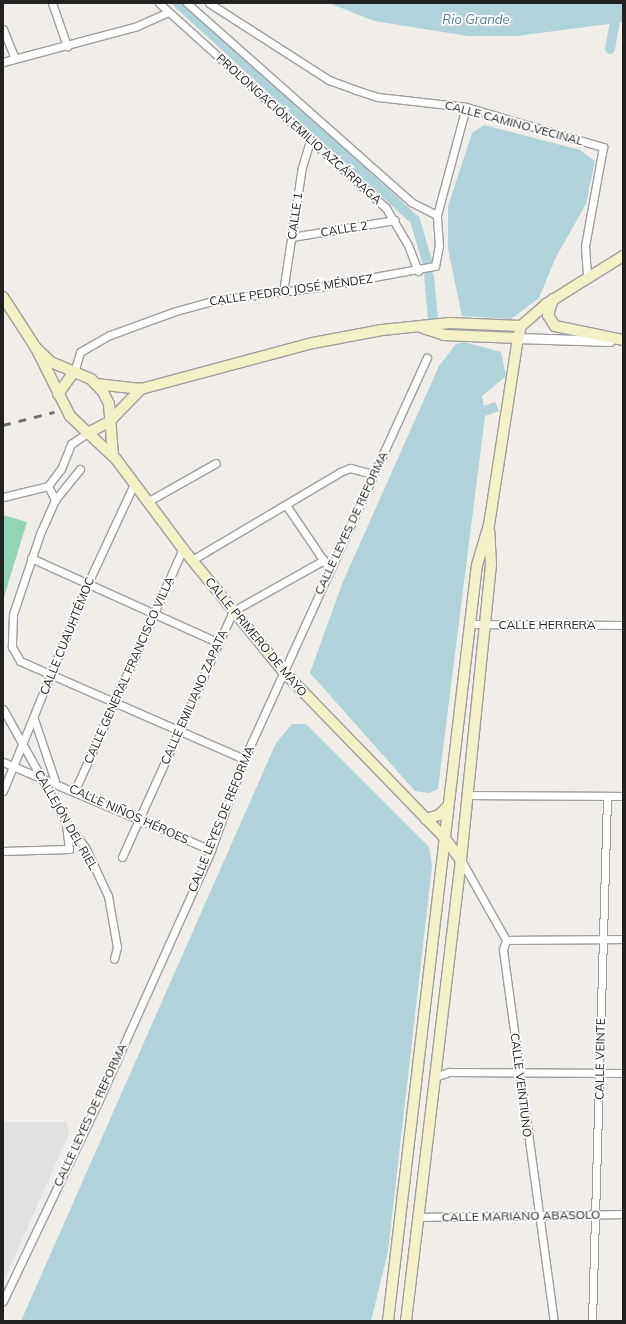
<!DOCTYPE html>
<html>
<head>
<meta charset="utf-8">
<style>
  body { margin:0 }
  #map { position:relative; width:626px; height:1324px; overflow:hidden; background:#f1ede9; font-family:Mulish,sans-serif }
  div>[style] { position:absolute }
  .grass>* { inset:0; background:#d1e4b6 }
  .pitch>* { inset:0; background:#91d6b5 }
  .parking>* { inset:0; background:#e1e1e1 }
  .water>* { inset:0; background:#afd3d9 }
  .canal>* { height:10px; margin:-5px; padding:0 5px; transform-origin:5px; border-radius:5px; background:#afd3d9 }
  .roads { filter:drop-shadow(1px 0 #9e9e9e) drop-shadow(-1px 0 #9e9e9e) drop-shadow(0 1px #9e9e9e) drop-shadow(0 -1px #9e9e9e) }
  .minor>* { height:7px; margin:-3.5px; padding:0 3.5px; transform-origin:3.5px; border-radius:3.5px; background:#fff }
  .tertiary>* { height:9px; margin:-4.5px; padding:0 4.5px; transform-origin:4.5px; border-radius:4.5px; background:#fff }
  .secondary>* { height:10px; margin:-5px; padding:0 5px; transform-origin:5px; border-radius:5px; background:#f3f1c5 }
  .rail>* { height:3px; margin-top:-1.5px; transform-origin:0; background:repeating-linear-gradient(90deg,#6f6f6f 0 8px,transparent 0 16px) }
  span { translate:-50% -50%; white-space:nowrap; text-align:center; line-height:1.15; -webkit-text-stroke:3.5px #fff; paint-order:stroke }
  .street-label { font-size:12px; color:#212121 }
  .water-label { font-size:13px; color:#517b98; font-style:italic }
  .frame { position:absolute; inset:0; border:4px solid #212121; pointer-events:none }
</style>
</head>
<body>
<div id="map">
  <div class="grass">
    <div style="clip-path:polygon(473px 3px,545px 3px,499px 6px)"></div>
  </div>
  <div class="pitch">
    <div style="clip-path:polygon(3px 515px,27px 522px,3px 600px)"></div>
  </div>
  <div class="parking">
    <div style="clip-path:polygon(3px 1122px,67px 1122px,69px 1134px,3px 1283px)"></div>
  </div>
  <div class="water">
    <div style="clip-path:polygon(329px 3px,623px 3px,623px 22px,517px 36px,468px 36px,374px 21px)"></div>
    <div style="clip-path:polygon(484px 125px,580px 150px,595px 161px,586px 204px,556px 257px,539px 298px,511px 319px,462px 316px,448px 249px,448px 206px,472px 133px)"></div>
    <div style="clip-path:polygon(464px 342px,501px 352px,506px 376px,482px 396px,484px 406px,495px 402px,499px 411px,485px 416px,438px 789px,429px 793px,415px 791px,310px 673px,342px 584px,439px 366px,456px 344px)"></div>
    <div style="clip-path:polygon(292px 724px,306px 724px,429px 847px,432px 866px,388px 1251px,371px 1321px,21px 1321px,276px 743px)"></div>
  </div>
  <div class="canal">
    <div style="left:178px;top:3px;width:321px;rotate:42.5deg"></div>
    <div style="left:415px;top:220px;width:43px;rotate:73.7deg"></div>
    <div style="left:610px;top:49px;width:40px;rotate:-80deg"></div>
    <div style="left:429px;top:276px;width:43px;rotate:84.7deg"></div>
  </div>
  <div class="roads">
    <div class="minor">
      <div style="left:52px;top:3px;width:46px;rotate:70.8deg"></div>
      <div style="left:159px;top:3px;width:306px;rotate:42.1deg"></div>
      <div style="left:386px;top:208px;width:43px;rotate:59.3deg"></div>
      <div style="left:408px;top:245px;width:28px;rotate:69deg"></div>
      <div style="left:187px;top:3px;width:300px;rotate:41.6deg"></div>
      <div style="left:411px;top:202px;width:29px;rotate:27deg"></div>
      <div style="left:209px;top:3px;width:143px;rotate:32.7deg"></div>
      <div style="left:329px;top:80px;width:29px;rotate:20deg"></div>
      <div style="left:356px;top:90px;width:23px;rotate:18deg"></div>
      <div style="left:378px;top:97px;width:89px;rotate:6.5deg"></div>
      <div style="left:466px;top:107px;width:143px;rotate:16.3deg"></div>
      <div style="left:603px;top:147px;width:101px;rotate:100.3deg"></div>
      <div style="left:585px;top:246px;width:30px;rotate:86deg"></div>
      <div style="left:3px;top:29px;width:31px;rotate:68deg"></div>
      <div style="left:3px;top:62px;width:139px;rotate:-15deg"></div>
      <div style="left:137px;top:26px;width:34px;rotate:-24deg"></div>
      <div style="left:292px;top:237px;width:104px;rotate:-9.4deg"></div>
      <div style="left:283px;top:292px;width:126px;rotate:-81.4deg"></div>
      <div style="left:302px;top:167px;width:27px;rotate:-73deg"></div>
      <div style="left:74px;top:372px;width:21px;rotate:-73deg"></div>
      <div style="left:80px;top:352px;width:34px;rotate:-30deg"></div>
      <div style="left:110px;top:335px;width:70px;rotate:-20deg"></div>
      <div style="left:176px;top:311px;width:41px;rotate:-15.4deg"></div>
      <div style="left:216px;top:300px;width:104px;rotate:-7.2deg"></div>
      <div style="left:319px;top:287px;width:118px;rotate:-10.3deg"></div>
      <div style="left:435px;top:266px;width:20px;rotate:-79deg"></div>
      <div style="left:439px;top:246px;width:31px;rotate:-94deg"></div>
      <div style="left:437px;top:215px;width:112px;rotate:-75deg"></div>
      <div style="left:80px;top:469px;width:40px;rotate:129deg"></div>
      <div style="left:55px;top:500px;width:34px;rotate:114deg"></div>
      <div style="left:41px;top:531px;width:88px;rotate:108.6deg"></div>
      <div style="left:13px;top:614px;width:33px;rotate:92deg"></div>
      <div style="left:12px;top:647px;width:16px;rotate:60deg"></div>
      <div style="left:20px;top:661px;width:244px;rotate:23.6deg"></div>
      <div style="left:48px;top:486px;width:16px;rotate:63deg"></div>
      <div style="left:3px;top:497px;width:46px;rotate:-13.7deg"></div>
      <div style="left:48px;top:486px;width:21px;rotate:-53deg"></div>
      <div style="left:61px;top:469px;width:27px;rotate:-68deg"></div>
      <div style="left:71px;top:444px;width:18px;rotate:-34deg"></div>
      <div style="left:147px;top:502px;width:79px;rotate:-29.5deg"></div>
      <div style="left:286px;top:505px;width:78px;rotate:55.9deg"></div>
      <div style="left:31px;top:558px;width:204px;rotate:24.3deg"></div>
      <div style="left:192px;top:560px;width:172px;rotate:-30.7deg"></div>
      <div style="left:340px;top:472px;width:11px;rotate:-22deg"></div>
      <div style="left:350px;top:468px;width:23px;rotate:15deg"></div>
      <div style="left:471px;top:624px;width:152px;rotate:0.4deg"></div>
      <div style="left:3px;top:709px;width:124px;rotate:60.9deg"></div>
      <div style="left:63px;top:817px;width:39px;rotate:54deg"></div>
      <div style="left:86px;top:849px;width:52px;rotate:64.9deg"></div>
      <div style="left:108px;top:896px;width:52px;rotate:80deg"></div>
      <div style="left:117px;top:947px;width:12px;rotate:104deg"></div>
      <div style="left:34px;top:719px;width:65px;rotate:71.3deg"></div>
      <div style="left:3px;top:762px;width:226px;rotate:22.9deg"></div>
      <div style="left:75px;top:790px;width:264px;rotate:-65.9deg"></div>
      <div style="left:3px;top:791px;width:225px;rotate:-67.8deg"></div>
      <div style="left:88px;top:583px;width:109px;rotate:-65.1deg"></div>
      <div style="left:468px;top:795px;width:155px;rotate:0.4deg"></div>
      <div style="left:3px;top:851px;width:66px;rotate:-1.7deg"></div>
      <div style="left:69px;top:849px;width:26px;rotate:-97deg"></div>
      <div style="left:122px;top:857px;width:270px;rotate:-65.7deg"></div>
      <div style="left:233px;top:611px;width:104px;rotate:-29.3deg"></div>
      <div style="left:461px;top:860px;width:92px;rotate:60.6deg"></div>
      <div style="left:506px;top:940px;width:10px;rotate:107deg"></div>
      <div style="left:503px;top:950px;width:374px;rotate:82.2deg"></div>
      <div style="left:506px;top:940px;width:117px;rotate:-0.5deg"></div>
      <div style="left:435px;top:1077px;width:15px;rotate:-20deg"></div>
      <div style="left:449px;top:1072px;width:174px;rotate:0.3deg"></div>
      <div style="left:418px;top:1217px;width:205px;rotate:-0.8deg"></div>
      <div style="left:3px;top:1301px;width:221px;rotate:-64.5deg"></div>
      <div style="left:98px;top:1102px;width:276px;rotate:-65.8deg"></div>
      <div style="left:211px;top:850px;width:97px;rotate:-70.1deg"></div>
      <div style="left:244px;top:759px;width:441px;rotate:-65.5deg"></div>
      <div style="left:592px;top:1321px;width:525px;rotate:-88.36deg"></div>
    </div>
    <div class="tertiary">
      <div style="left:518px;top:338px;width:92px;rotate:1.9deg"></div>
    </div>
    <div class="secondary">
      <div style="left:3px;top:297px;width:61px;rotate:57.1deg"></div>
      <div style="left:36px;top:348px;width:21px;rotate:43deg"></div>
      <div style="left:51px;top:362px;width:43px;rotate:23deg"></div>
      <div style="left:91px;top:379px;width:18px;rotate:47deg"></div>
      <div style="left:103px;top:392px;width:13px;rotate:63deg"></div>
      <div style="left:109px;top:404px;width:51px;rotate:85.5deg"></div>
      <div style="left:553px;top:299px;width:17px;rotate:107deg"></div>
      <div style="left:548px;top:315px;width:13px;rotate:58deg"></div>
      <div style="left:555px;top:326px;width:69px;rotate:11.6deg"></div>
      <div style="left:423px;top:328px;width:22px;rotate:18deg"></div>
      <div style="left:444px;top:335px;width:74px;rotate:2.3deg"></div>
      <div style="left:36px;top:348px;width:76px;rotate:63.4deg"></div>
      <div style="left:70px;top:416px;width:63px;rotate:43.1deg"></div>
      <div style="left:116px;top:459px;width:112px;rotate:53.3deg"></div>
      <div style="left:183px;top:549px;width:158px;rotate:50.7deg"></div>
      <div style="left:283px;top:671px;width:231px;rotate:45.9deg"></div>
      <div style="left:444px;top:837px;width:29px;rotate:54deg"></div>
      <div style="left:96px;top:384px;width:45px;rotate:6.3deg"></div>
      <div style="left:141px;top:389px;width:178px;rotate:-15deg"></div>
      <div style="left:313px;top:343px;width:70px;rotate:-10.7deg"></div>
      <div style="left:382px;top:330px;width:68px;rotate:-5.9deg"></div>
      <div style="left:450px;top:323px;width:71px;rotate:2.4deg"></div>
      <div style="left:58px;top:394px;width:27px;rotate:-54deg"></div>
      <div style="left:86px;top:434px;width:27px;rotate:-28deg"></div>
      <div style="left:110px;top:421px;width:45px;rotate:-45.9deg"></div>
      <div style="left:426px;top:819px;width:14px;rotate:-17deg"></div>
      <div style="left:439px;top:815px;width:11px;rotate:-45deg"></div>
      <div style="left:388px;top:1321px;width:761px;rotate:-83.29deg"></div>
      <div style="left:477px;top:565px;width:42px;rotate:-73.3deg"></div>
      <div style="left:489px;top:525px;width:189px;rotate:-81.2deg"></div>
      <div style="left:518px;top:338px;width:12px;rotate:-76deg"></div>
      <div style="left:521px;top:326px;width:33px;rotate:-41deg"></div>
      <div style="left:546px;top:304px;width:91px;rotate:-31.9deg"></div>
      <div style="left:406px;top:1321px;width:464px;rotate:-83.2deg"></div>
      <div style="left:461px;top:860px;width:297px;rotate:-84.2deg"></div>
      <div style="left:491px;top:565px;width:34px;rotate:-93deg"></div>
    </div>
  </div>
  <div class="rail">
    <div style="left:3px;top:425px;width:53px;rotate:-14.3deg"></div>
  </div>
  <div class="street-label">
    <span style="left:514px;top:123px;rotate:15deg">CALLE CAMINO VECINAL</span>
    <span style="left:299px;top:129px;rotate:42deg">PROLONGACIÓN EMILIO AZCÁRRAGA</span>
    <span style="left:295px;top:216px;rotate:-82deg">CALLE 1</span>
    <span style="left:344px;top:229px;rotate:-9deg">CALLE 2</span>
    <span style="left:291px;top:290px;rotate:-8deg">CALLE PEDRO JOSÉ MÉNDEZ</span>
    <span style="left:351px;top:523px;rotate:-65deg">CALLE LEYES DE REFORMA</span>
    <span style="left:547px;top:625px">CALLE HERRERA</span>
    <span style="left:67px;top:636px;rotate:-68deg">CALLE CUAUHTÉMOC</span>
    <span style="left:256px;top:637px;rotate:50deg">CALLE PRIMERO DE MAYO</span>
    <span style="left:129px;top:670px;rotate:-66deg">CALLE GENERAL FRANCISCO VILLA</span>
    <span style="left:194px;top:697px;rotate:-66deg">CALLE EMILIANO ZAPATA</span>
    <span style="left:129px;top:814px;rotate:24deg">CALLE NIÑOS HÉROES</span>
    <span style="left:221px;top:819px;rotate:-68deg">CALLE LEYES DE REFORMA</span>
    <span style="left:66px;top:820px;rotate:60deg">CALLEJÓN DEL RIEL</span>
    <span style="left:600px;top:1059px;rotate:-89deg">CALLE VEINTE</span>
    <span style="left:521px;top:1085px;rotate:83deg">CALLE VEINTIUNO</span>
    <span style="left:90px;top:1115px;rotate:-65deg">CALLE LEYES DE REFORMA</span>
    <span style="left:521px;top:1216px;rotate:-1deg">CALLE MARIANO ABASOLO</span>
  </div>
  <div class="water-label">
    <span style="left:476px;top:19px">Rio Grande</span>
  </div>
  <div class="frame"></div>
</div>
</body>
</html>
